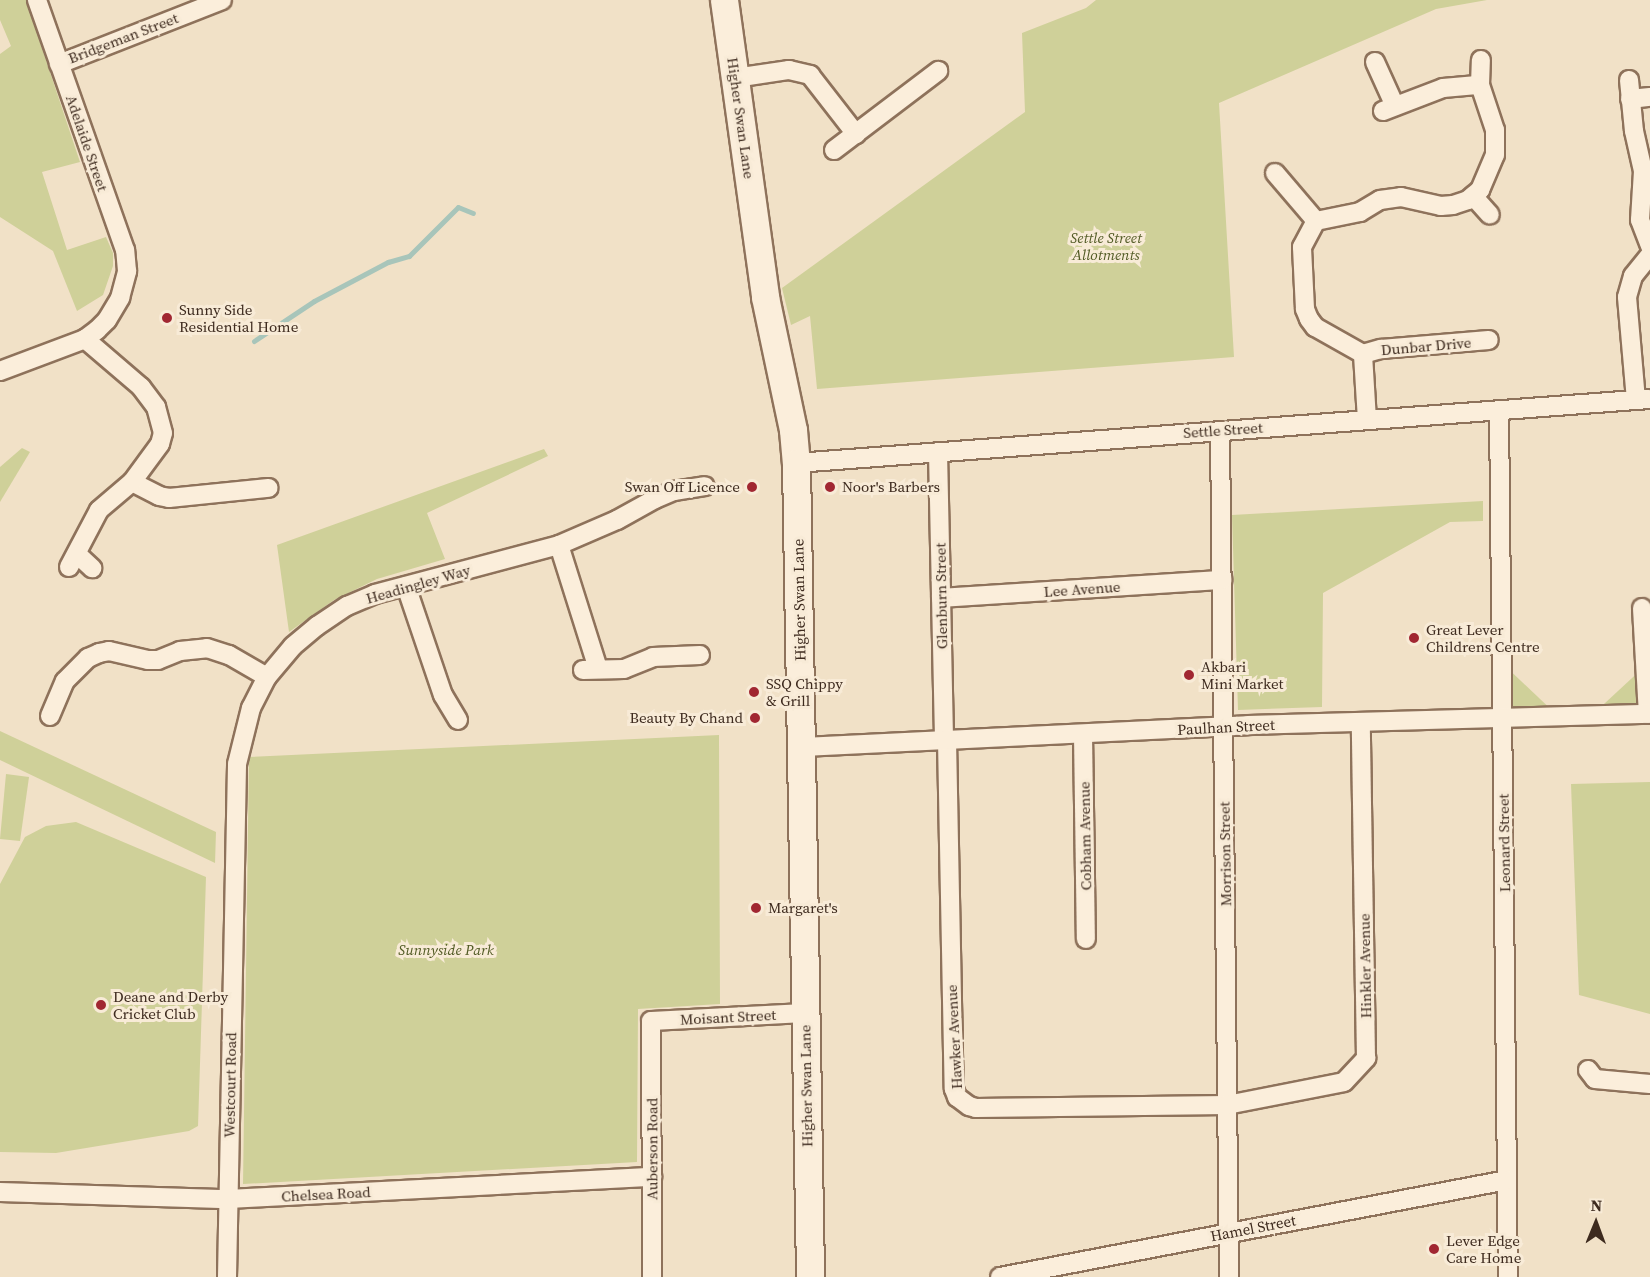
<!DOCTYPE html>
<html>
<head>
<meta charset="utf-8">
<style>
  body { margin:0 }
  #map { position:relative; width:1650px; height:1277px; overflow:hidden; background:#f1e1c7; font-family:"Source Serif 4",serif }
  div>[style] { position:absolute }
  .green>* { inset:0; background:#cfd099 }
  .stream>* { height:5px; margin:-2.5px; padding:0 2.5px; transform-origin:2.5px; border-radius:2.5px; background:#a8c5ba }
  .roads { filter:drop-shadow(2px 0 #8e725b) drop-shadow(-2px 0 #8e725b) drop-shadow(0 2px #8e725b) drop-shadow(0 -2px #8e725b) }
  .street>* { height:18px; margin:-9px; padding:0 9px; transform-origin:9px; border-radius:9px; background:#fbeedb }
  .secondary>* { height:27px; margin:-13.5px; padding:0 13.5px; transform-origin:13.5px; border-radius:13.5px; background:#fbeedb }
  .dots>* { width:16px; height:16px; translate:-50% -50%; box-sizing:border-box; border:3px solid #f8ebd7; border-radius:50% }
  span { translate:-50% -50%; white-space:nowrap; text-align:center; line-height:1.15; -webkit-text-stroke:6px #f8ebd7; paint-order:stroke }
  .street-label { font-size:15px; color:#3e2b1f }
  .park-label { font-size:15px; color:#525b25; font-style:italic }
  .poi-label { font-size:15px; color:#3e2b1f }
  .left { translate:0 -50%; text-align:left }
  .right { translate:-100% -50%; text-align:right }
  .north { position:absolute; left:1566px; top:1193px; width:60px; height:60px; -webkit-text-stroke:4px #f8ebd7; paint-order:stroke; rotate:1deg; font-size:16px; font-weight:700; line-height:24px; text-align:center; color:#3e2b1f }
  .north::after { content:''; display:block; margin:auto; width:21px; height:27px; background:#3e2b1f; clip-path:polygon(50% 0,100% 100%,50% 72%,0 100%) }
</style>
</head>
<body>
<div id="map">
  <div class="green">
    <div style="clip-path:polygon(0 0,26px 0,80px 162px,42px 172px,67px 250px,106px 237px,113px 253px,113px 266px,103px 295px,77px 311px,53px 251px,0 217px,0 54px,11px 46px,0 20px)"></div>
    <div style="clip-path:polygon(1096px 0,1487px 0,1436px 9px,1219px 103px,1234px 357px,817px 389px,810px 316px,791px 325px,782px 288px,1025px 112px,1022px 33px,1086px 8px)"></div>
    <div style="clip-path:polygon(22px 448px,30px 452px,0 502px,0 467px)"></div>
    <div style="clip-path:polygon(544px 449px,548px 456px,427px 513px,445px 559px,377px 579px,334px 600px,289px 632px,277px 545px)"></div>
    <div style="clip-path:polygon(1483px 501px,1483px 521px,1450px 522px,1323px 593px,1322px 707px,1238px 710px,1232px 515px)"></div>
    <div style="clip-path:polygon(1502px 663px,1558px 716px,1503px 717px)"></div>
    <div style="clip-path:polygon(1645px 666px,1650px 713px,1591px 716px)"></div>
    <div style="clip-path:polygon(0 731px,216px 832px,215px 863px,0 760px)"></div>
    <div style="clip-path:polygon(719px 735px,720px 1004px,638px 1009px,637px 1162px,243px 1184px,249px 757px)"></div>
    <div style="clip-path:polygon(6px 774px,29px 777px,20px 841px,0 839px)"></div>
    <div style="clip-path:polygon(1650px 782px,1650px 1014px,1579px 995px,1571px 784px)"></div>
    <div style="clip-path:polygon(76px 822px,206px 877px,198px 1126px,189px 1131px,56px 1153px,0 1152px,0 884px,25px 837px,46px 826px)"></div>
  </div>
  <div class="stream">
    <div style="left:254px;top:341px;width:72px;rotate:-33.7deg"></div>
    <div style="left:314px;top:301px;width:84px;rotate:-27.8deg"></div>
    <div style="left:388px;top:262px;width:22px;rotate:-16deg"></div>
    <div style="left:409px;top:256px;width:69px;rotate:-45deg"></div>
    <div style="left:458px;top:207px;width:16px;rotate:22deg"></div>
  </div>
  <div class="roads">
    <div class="street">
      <div style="left:1375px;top:62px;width:48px;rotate:65.6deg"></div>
      <div style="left:59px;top:64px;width:175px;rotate:-21.4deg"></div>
      <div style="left:735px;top:78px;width:55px;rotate:-8.4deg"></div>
      <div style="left:789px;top:70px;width:22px;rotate:13deg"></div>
      <div style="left:810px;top:75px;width:75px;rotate:52.1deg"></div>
      <div style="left:1629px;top:80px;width:51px;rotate:84.4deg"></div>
      <div style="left:1634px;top:131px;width:41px;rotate:77.3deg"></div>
      <div style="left:1643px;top:171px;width:49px;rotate:93.5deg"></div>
      <div style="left:1640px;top:220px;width:28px;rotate:69deg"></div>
      <div style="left:1630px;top:99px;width:20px;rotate:-6deg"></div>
      <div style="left:1383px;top:111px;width:64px;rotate:-21deg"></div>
      <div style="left:1443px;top:88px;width:37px;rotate:-5deg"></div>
      <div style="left:834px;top:150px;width:131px;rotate:-37.2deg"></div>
      <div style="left:1275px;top:173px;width:63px;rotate:49.5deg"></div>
      <div style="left:1473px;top:196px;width:25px;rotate:48deg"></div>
      <div style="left:1363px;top:354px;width:19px;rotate:-16deg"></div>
      <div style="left:1381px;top:349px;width:108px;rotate:-4.8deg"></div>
      <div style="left:0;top:371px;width:91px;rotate:-20.6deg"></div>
      <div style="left:85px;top:339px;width:15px;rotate:-37deg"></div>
      <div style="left:97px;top:330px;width:14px;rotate:-45deg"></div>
      <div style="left:107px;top:320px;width:26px;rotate:-59deg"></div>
      <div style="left:120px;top:298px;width:28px;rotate:-75deg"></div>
      <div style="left:127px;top:271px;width:21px;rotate:-95deg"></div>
      <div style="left:125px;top:250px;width:265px;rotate:-109.4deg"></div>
      <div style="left:1636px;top:400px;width:103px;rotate:-95deg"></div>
      <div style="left:1627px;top:297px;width:22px;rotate:-74deg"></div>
      <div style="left:1633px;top:276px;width:27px;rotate:-51deg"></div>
      <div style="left:1499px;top:410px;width:867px;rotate:89.41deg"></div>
      <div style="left:1367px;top:420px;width:66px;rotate:-93.5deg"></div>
      <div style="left:1363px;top:354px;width:55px;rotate:-150.6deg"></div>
      <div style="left:1315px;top:327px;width:10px;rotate:-127deg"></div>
      <div style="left:1309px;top:319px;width:11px;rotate:-112deg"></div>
      <div style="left:1305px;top:309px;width:62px;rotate:-92.8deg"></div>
      <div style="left:1302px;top:247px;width:30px;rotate:-62deg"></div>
      <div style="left:1316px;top:221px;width:45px;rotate:-11.6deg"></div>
      <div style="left:1360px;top:212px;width:23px;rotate:-31deg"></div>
      <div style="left:1380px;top:200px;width:21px;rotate:-8deg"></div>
      <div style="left:1401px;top:197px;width:41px;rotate:12.7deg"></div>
      <div style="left:1441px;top:206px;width:12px;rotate:-5deg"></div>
      <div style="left:1453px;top:205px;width:16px;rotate:-18deg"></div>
      <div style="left:1468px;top:200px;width:16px;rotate:-40deg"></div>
      <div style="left:1480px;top:190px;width:38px;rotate:-67deg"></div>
      <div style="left:1495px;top:155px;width:25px;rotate:-90deg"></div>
      <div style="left:1495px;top:130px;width:47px;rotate:-108.4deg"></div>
      <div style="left:1480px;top:85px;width:25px;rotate:-88deg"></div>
      <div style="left:1220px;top:431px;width:846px;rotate:89.39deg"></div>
      <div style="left:938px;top:452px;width:288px;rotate:88.8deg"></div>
      <div style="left:796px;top:463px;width:856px;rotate:-4.29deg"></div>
      <div style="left:132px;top:482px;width:30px;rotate:27deg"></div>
      <div style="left:159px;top:496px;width:10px;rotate:11deg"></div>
      <div style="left:169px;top:498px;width:100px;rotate:-5.8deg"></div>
      <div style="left:559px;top:545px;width:130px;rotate:72.5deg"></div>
      <div style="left:77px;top:554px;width:21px;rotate:43deg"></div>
      <div style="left:69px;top:567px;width:64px;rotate:-62.2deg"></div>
      <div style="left:99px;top:510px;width:43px;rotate:-40.3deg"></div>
      <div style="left:132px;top:482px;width:47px;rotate:-53.6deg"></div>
      <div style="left:160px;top:444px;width:11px;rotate:-75deg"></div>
      <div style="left:163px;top:433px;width:27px;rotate:-105deg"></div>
      <div style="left:156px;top:407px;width:25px;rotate:-127deg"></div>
      <div style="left:141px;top:387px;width:74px;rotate:-139.4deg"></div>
      <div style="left:406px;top:586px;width:115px;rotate:71.3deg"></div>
      <div style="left:443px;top:695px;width:29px;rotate:59deg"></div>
      <div style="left:941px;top:598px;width:282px;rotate:-3.7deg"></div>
      <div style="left:1642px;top:608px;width:106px;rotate:86.8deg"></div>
      <div style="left:583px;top:670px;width:41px;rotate:-1.4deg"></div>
      <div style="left:624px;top:669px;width:31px;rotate:-22deg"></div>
      <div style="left:653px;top:657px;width:47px;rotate:-2.4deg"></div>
      <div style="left:50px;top:716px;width:38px;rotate:-67deg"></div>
      <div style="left:65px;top:681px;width:33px;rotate:-45deg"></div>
      <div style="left:88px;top:658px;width:12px;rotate:-24deg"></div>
      <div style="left:99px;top:653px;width:10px;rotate:-11deg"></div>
      <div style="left:109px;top:651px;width:40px;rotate:13deg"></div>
      <div style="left:148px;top:660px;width:10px"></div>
      <div style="left:158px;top:660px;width:24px;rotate:-22deg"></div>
      <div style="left:180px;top:651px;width:27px;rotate:-6deg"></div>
      <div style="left:207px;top:648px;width:23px;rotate:18deg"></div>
      <div style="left:229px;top:655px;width:44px;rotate:30.1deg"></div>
      <div style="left:1083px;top:734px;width:205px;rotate:89.2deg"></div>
      <div style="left:947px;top:740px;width:349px;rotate:88.9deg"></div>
      <div style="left:954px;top:1089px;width:9px;rotate:69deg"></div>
      <div style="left:957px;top:1097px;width:15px;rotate:37deg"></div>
      <div style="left:969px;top:1106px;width:7px;rotate:16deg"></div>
      <div style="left:976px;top:1108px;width:251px;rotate:-0.7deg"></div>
      <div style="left:1227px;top:1105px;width:119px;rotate:-11.1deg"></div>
      <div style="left:1344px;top:1082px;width:33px;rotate:-47deg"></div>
      <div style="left:1366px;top:1058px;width:336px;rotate:-90.9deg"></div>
      <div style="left:802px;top:747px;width:447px;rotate:-2.8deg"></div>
      <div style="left:1248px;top:725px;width:402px;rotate:-1.6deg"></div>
      <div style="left:1588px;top:1070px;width:11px;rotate:52deg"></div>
      <div style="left:1595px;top:1079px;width:55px;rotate:5.2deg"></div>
      <div style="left:0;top:1192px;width:228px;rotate:1.8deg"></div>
      <div style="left:228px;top:1199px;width:425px;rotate:-3deg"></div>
      <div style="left:227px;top:1277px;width:513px;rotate:-88.88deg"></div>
      <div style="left:237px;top:764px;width:58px;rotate:-76deg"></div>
      <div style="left:251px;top:708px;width:35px;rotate:-63deg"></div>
      <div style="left:267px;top:677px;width:40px;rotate:-50deg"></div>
      <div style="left:293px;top:646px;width:31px;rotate:-40deg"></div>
      <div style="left:317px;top:626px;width:36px;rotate:-34deg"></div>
      <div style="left:347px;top:606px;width:30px;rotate:-23deg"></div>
      <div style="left:375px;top:594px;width:190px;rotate:-14.9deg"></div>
      <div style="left:559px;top:545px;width:63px;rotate:-23.3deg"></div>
      <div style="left:617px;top:520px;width:43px;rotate:-28.9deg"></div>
      <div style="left:655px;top:499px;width:21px;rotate:-23deg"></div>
      <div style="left:674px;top:491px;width:31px;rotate:-9deg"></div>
      <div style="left:652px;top:1277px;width:256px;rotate:-90.2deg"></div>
      <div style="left:651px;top:1021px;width:154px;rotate:-3deg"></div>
      <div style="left:1000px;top:1277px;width:516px;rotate:-10.83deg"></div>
    </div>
    <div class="secondary">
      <div style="left:724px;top:0;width:300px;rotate:82.1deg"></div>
      <div style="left:765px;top:297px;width:136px;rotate:78.1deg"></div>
      <div style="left:793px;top:430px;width:33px;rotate:85deg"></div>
      <div style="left:796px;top:463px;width:814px;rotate:89.01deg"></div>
    </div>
  </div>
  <div class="dots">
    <div style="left:167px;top:318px;background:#a12732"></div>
    <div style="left:752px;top:487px;background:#a12732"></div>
    <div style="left:830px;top:487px;background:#a12732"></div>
    <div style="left:1414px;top:638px;background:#a12732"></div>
    <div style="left:1189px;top:675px;background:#a12732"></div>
    <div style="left:754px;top:692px;background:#a12732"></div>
    <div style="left:755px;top:718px;background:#a12732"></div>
    <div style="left:756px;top:908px;background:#a12732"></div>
    <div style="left:101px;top:1005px;background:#a12732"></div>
    <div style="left:1434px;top:1249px;background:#a12732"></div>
  </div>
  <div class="street-label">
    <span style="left:123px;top:38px;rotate:-21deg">Bridgeman Street</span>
    <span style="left:741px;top:118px;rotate:82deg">Higher Swan Lane</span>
    <span style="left:87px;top:143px;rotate:71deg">Adelaide Street</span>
    <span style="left:1426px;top:346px;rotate:-5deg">Dunbar Drive</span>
    <span style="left:1223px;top:430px;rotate:-4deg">Settle Street</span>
    <span style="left:418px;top:584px;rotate:-16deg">Headingley Way</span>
    <span style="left:1082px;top:589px;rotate:-4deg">Lee Avenue</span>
    <span style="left:941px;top:596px;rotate:-91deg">Glenburn Street</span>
    <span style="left:799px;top:600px;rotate:-91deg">Higher Swan Lane</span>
    <span style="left:1226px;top:727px;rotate:-3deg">Paulhan Street</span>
    <span style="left:1085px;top:836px;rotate:-91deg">Cobham Avenue</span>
    <span style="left:1504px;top:843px;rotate:-91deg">Leonard Street</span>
    <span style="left:1225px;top:854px;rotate:-91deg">Morrison Street</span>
    <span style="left:1365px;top:966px;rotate:-91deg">Hinkler Avenue</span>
    <span style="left:728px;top:1017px;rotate:-3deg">Moisant Street</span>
    <span style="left:954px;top:1037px;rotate:-93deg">Hawker Avenue</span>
    <span style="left:230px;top:1085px;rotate:-89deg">Westcourt Road</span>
    <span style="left:806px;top:1086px;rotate:-91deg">Higher Swan Lane</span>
    <span style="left:652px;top:1149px;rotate:-90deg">Auberson Road</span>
    <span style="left:326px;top:1194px;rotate:-3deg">Chelsea Road</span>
    <span style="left:1253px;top:1228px;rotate:-11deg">Hamel Street</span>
  </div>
  <div class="park-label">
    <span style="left:1106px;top:246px">Settle Street<br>Allotments</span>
    <span style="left:446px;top:950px">Sunnyside Park</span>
  </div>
  <div class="poi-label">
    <span class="left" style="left:179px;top:318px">Sunny Side<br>Residential Home</span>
    <span class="right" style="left:740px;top:487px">Swan Off Licence</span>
    <span class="left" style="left:842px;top:487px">Noor's Barbers</span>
    <span class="left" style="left:1426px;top:638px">Great Lever<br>Childrens Centre</span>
    <span class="left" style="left:1201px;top:675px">Akbari<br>Mini Market</span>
    <span class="left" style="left:766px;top:692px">SSQ Chippy<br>&amp; Grill</span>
    <span class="right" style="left:743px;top:718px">Beauty By Chand</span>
    <span class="left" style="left:768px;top:908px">Margaret's</span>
    <span class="left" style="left:113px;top:1005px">Deane and Derby<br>Cricket Club</span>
    <span class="left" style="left:1446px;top:1249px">Lever Edge<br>Care Home</span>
  </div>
  <div class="north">N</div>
</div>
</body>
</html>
